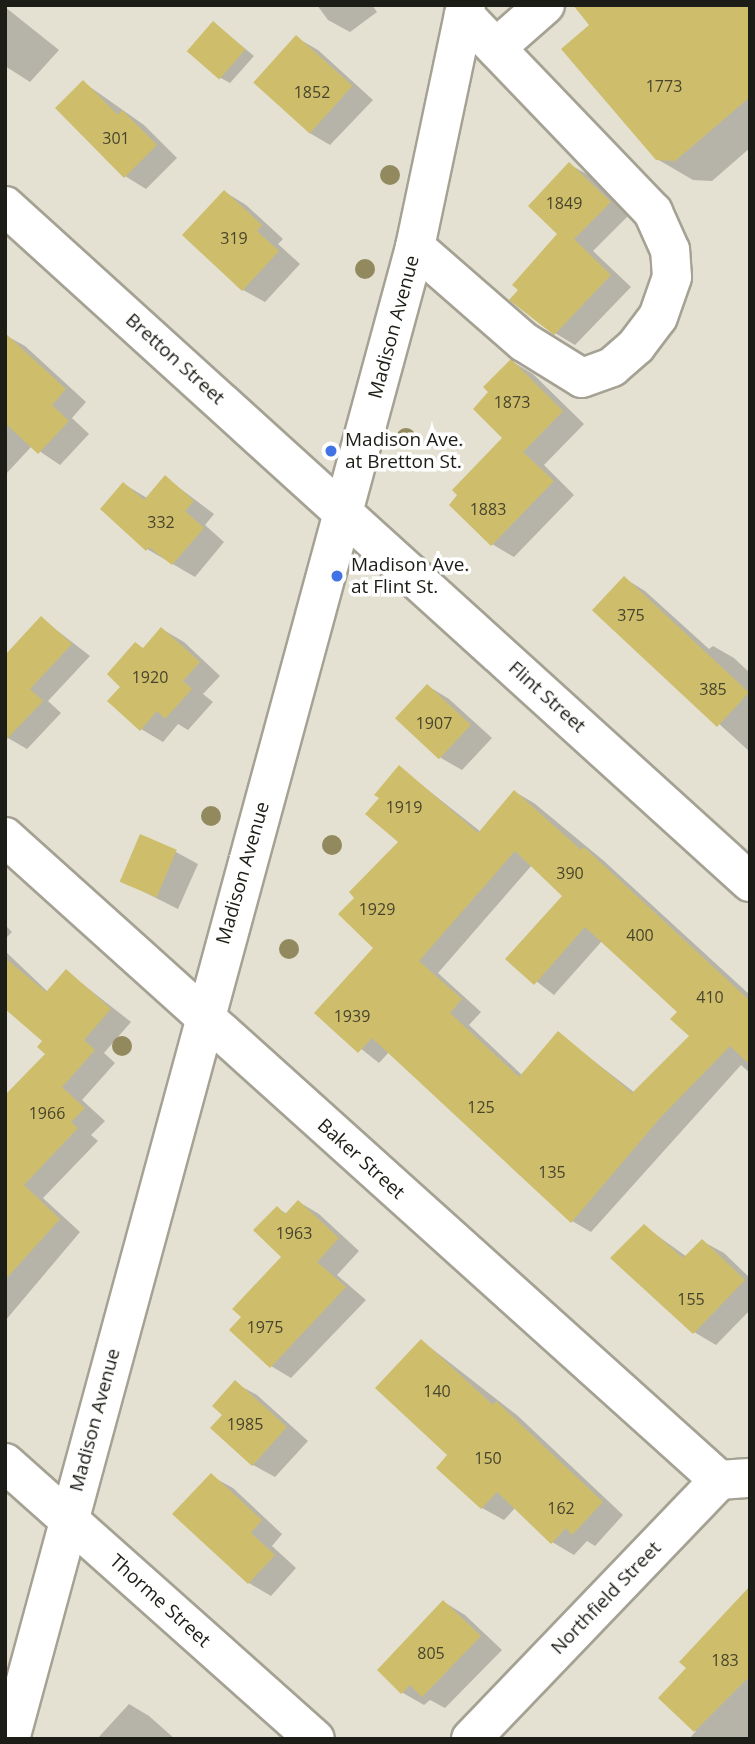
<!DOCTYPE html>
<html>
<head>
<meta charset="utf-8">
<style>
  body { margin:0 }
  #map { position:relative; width:755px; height:1744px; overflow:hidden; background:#e4e1d2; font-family:"Open Sans",sans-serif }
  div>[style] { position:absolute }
  .shadow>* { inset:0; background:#0003 }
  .building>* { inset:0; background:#cebe6c; transform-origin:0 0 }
  .roads { filter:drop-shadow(2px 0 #a5a294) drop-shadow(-2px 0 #a5a294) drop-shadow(0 2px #a5a294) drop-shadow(0 -2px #a5a294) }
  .minor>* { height:38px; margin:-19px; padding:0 19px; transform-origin:19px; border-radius:19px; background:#fff }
  .major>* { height:38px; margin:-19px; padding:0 19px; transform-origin:19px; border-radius:19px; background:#fff }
  .trees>* { width:20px; height:20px; margin:-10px; border-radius:50%; background:#928a5e }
  .dots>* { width:19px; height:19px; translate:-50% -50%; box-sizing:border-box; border:4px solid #fff; border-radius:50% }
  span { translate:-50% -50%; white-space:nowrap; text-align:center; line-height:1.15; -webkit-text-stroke:7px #fff; paint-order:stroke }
  .number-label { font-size:16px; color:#49452c }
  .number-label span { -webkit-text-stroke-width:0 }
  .street-label { font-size:19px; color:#1d1d17 }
  .poi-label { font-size:19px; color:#1d1d17 }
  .left { translate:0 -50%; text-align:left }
  .frame { position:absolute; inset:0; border:7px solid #1d1d17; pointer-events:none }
</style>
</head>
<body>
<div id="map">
  <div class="shadow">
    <div style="clip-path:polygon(317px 5px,372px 5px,377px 12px,350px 32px,328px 20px)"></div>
    <div style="clip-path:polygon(750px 5px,750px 148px,712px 181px,693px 180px,657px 159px,592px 25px)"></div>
    <div style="clip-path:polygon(5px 7px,59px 50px,30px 82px,5px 66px)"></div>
    <div style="clip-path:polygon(214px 23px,254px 56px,230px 83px,219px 77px)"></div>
    <div style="clip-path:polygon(297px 38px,318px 50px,373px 100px,330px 145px,308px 132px)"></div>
    <div style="clip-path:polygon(83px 82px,144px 125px,177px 158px,146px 189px,125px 176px)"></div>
    <div style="clip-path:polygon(569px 164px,590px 176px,630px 214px,593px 251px,631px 287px,575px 345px,555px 333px,559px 234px)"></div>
    <div style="clip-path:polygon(225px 192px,246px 205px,283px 239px,278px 244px,300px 264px,265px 302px,243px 290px)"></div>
    <div style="clip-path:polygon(5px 335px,25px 346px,86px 402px,72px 418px,89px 434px,60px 465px,32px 446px,5px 475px)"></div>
    <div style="clip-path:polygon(511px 361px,533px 374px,584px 424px,544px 465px,574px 495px,514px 557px,492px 544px,505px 437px,491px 392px)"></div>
    <div style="clip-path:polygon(165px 477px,214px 514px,205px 525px,224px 542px,195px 577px,147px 549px,124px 484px,147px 498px)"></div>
    <div style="clip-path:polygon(624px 578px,645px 591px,709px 649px,713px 646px,734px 658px,750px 673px,750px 752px,595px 611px)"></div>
    <div style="clip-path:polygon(41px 618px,90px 656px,48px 701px,61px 713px,27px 749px,8px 738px)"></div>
    <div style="clip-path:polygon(162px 629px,184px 642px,220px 676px,203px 694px,213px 702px,188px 730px,178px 724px,163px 742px,141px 729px,123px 686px)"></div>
    <div style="clip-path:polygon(428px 686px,449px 699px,492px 738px,462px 770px,441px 758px)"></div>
    <div style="clip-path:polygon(evenodd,399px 767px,481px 832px,515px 792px,534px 803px,604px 861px,750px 995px,750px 1073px,741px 1065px,591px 1232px,572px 1221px,389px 1052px,379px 1063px,316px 1013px,375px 948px,356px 898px,400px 842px,381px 798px,399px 767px,532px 865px,565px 896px,508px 959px,554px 995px,602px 941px,679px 1012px,691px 1035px,635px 1093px,558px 1033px,522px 1075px,469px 1025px,481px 1012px,438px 973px,532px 865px)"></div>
    <div style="clip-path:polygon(176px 852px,198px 864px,178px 909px,120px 880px)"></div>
    <div style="clip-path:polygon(5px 925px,12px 932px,5px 939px)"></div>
    <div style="clip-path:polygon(5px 951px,48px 992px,66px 971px,131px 1022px,104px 1053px,115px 1063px,82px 1100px,105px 1121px,91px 1135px,98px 1141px,43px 1198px,80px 1232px,5px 1321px,5px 1098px,48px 1054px,45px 1041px,5px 1007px)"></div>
    <div style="clip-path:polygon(299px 1202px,319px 1214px,359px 1251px,337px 1275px,366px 1300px,291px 1378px,271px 1366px,244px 1317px,283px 1257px,277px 1208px,287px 1214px)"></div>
    <div style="clip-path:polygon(644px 1226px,687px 1257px,702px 1241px,724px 1253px,750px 1278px,750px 1310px,716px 1345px,694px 1332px)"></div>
    <div style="clip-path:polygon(422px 1341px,518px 1416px,623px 1515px,595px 1546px,587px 1541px,574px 1555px,552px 1542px,515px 1508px,504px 1520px,482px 1508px,439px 1468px,450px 1455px)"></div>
    <div style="clip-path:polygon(235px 1383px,257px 1395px,308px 1441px,275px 1477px,253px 1465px,212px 1428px,224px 1414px)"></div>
    <div style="clip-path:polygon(211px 1476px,233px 1488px,282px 1534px,272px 1546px,296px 1568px,271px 1596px,249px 1583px,174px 1514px)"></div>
    <div style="clip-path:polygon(444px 1602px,465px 1615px,502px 1650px,445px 1708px,430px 1700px,424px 1705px,403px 1693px,379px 1670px)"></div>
    <div style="clip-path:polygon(750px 1608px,750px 1739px,689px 1739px,696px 1731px,660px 1698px)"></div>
    <div style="clip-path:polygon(129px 1704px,149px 1716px,175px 1739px,97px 1739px)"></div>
  </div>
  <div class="building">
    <div style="clip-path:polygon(573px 5px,750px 5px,750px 97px,675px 161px,656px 160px,561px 49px,589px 25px)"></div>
    <div style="left:213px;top:21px;width:43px;height:40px;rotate:41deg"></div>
    <div style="left:296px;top:35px;width:76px;height:64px;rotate:42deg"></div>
    <div style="clip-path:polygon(83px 80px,118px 115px,122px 110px,157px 145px,124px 178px,55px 108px)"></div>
    <div style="clip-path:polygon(569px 162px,611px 202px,574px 239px,611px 275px,554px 335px,509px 300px,518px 290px,512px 285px,557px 234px,528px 206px)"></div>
    <div style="clip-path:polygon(224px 190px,262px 225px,257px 231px,279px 251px,242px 291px,182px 235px)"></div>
    <div style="clip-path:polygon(5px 333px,66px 389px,52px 405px,69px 421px,38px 454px,5px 423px)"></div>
    <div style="clip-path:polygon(511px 359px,563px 411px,523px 452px,554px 481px,491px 546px,449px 505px,457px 495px,452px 490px,502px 438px,473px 409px,488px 392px,483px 387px)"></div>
    <div style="clip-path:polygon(165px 475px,194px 501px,185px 511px,204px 528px,172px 565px,149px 547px,146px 551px,100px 509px,123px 482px,144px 500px)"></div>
    <div style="left:624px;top:576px;width:171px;height:47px;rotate:43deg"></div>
    <div style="clip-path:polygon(41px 616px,72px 644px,30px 689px,43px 701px,5px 741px,5px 655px)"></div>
    <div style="clip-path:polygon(161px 627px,200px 662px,183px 681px,192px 689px,165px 719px,157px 711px,140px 731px,107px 701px,120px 687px,107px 674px,135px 642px,143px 648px)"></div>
    <div style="left:427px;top:684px;width:60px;height:47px;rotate:43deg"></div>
    <div style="clip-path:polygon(evenodd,399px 765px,478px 833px,514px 790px,581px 850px,584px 847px,750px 1001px,750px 1065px,730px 1046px,660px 1118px,571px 1223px,372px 1038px,358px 1053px,314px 1013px,373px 948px,338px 914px,354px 898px,349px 892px,398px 842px,365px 814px,379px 798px,374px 795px,399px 765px,515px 851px,562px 896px,505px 959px,534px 985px,585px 927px,677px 1012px,670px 1019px,689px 1036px,632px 1093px,558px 1031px,519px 1077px,450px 1013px,462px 999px,419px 961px,515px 851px)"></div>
    <div style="left:140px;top:834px;width:40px;height:52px;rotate:23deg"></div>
    <div style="clip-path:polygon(5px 958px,46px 992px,66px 969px,111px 1009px,84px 1040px,95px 1050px,62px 1087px,85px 1108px,71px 1122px,78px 1128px,24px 1185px,60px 1219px,5px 1280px,5px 1095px,45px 1054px,37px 1047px,42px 1041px,5px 1009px)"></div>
    <div style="clip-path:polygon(298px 1200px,339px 1238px,317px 1262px,346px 1287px,270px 1368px,229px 1330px,241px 1317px,232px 1309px,281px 1257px,253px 1230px,277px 1206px,285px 1214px)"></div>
    <div style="clip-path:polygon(644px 1224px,683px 1258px,702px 1239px,745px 1280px,693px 1334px,610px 1258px)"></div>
    <div style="clip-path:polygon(421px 1339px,493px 1405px,496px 1401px,603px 1502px,572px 1535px,566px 1528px,551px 1544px,497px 1492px,481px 1509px,436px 1468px,447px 1455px,375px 1388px)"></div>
    <div style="clip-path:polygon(235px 1380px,287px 1427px,252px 1466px,210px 1428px,222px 1415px,212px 1406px)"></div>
    <div style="clip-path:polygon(211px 1473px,262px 1520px,251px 1533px,275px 1555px,248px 1584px,172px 1514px)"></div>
    <div style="clip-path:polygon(750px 1586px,750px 1676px,694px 1732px,658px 1698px,686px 1668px,679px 1662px)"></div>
    <div style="clip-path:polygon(443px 1600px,481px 1636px,422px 1697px,410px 1685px,401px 1694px,377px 1670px)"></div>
  </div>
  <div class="roads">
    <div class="minor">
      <div style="left:496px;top:48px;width:65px;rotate:-41.3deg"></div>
      <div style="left:5px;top:206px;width:1006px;rotate:42.22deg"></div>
      <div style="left:415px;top:247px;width:145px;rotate:41.1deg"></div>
      <div style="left:524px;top:342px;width:68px;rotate:31.8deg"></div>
      <div style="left:582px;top:378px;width:32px;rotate:-20deg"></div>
      <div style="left:612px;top:367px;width:32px;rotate:-41deg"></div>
      <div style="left:636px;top:346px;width:36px;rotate:-53deg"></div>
      <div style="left:658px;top:317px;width:42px;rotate:-70.7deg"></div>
      <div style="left:672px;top:277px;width:27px;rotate:-94deg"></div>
      <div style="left:670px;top:250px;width:42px;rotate:-114.1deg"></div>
      <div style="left:653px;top:212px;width:273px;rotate:-133.8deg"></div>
      <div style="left:5px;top:837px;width:961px;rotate:42deg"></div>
      <div style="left:5px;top:1463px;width:415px;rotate:41.7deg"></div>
      <div style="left:471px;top:1739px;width:359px;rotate:-46.2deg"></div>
      <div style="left:719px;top:1480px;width:31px;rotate:-4deg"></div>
    </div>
    <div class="major">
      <div style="left:10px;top:1739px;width:1546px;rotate:-74.81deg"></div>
      <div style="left:415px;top:247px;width:247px;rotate:-78.1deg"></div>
    </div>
  </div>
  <div class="trees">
    <div style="left:390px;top:175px"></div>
    <div style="left:365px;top:269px"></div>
    <div style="left:406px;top:438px"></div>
    <div style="left:211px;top:816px"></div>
    <div style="left:332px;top:845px"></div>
    <div style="left:289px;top:949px"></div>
    <div style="left:122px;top:1046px"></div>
  </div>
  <div class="dots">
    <div style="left:331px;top:451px;background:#4173e4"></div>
    <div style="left:337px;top:576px;background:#4173e4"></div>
  </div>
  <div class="number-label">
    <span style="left:664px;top:86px">1773</span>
    <span style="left:312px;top:92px">1852</span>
    <span style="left:116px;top:138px">301</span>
    <span style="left:564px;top:203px">1849</span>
    <span style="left:234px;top:238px">319</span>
    <span style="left:512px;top:402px">1873</span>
    <span style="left:488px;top:509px">1883</span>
    <span style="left:161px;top:522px">332</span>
    <span style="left:631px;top:615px">375</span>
    <span style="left:150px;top:677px">1920</span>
    <span style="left:713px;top:689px">385</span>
    <span style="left:434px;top:723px">1907</span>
    <span style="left:404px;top:807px">1919</span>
    <span style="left:570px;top:873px">390</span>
    <span style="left:377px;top:909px">1929</span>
    <span style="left:640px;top:935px">400</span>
    <span style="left:710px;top:997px">410</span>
    <span style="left:352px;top:1016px">1939</span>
    <span style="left:481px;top:1107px">125</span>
    <span style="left:47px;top:1113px">1966</span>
    <span style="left:552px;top:1172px">135</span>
    <span style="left:294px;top:1233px">1963</span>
    <span style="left:691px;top:1299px">155</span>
    <span style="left:265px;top:1327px">1975</span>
    <span style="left:437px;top:1391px">140</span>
    <span style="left:245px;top:1424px">1985</span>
    <span style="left:488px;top:1458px">150</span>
    <span style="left:561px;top:1508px">162</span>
    <span style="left:431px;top:1653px">805</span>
    <span style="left:725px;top:1660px">183</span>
  </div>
  <div class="street-label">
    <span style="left:394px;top:327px;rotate:-75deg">Madison Avenue</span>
    <span style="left:175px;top:359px;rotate:42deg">Bretton Street</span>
    <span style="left:547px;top:697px;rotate:42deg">Flint Street</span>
    <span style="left:243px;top:873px;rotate:-74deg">Madison Avenue</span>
    <span style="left:361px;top:1159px;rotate:42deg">Baker Street</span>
    <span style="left:95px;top:1420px;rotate:-75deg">Madison Avenue</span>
    <span style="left:606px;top:1598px;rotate:-46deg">Northfield Street</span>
    <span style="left:160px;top:1601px;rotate:42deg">Thorme Street</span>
  </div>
  <div class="poi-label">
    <span class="left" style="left:345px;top:451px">Madison Ave.<br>at Bretton St.</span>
    <span class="left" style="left:351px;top:576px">Madison Ave.<br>at Flint St.</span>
  </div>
  <div class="frame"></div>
</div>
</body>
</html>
